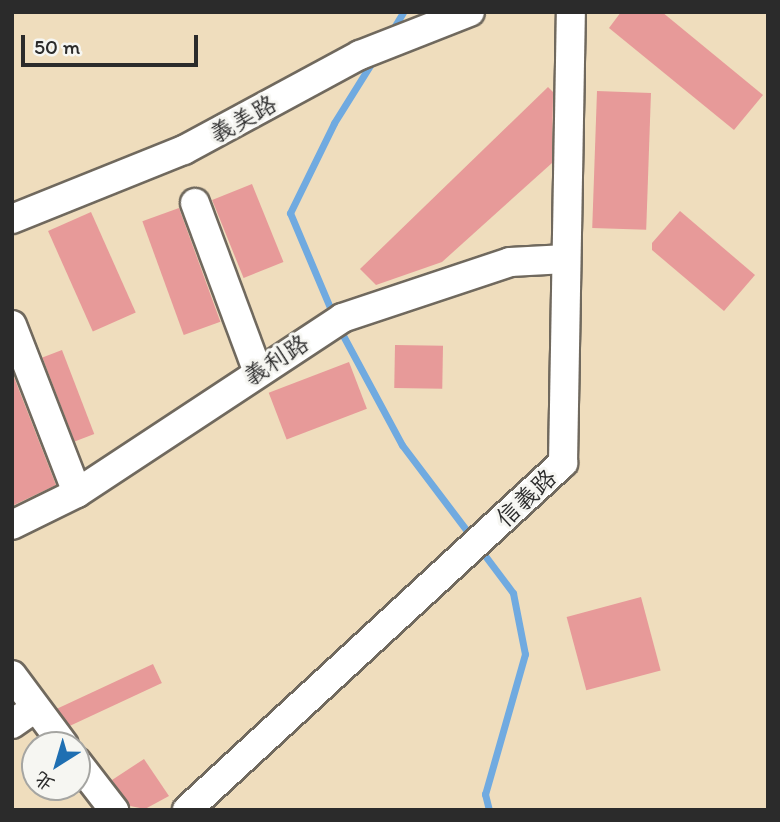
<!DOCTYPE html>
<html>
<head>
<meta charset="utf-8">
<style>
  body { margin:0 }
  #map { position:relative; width:780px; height:822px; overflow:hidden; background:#efddbd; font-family:Itim,"LXGW WenKai TC",sans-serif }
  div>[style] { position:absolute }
  .stream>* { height:7px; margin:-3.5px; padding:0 3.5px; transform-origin:3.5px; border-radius:3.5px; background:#70aae0 }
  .building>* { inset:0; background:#e79a99; transform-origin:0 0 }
  .roads { filter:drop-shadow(2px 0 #70695e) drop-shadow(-2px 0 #70695e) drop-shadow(0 2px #70695e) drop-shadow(0 -2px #70695e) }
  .minor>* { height:28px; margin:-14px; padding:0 14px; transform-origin:14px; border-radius:14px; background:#fff }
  span { translate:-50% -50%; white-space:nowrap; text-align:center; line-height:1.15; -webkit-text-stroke:6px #f6f6f2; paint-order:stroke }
  .street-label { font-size:24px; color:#2b2b2b }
  .frame { position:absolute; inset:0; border:14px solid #2b2b2b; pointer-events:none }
  .north { position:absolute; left:21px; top:731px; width:70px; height:70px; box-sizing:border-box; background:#f6f6f2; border:2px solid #a5a5a2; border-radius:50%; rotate:217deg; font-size:19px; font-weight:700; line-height:28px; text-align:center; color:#2b2b2b }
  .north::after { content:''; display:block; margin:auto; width:24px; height:32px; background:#1f6fb2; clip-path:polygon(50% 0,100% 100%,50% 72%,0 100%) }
  .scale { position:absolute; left:21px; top:35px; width:177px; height:32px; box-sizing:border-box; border:4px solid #2b2b2b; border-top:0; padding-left:9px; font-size:21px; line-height:24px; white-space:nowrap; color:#2b2b2b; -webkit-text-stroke:5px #f6f6f2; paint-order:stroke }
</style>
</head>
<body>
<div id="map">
  <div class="stream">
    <div style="left:390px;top:34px;width:26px;rotate:-59deg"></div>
    <div style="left:334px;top:317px;width:113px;rotate:-112.9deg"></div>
    <div style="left:290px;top:213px;width:100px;rotate:-63.9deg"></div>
    <div style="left:334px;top:123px;width:75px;rotate:-58deg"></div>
    <div style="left:339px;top:328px;width:133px;rotate:61.7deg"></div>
    <div style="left:402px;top:445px;width:118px;rotate:52.9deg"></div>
    <div style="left:480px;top:549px;width:55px;rotate:53.1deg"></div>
    <div style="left:513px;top:593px;width:62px;rotate:78.9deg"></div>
    <div style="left:525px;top:654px;width:146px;rotate:105.9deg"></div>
    <div style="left:485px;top:794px;width:16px;rotate:76deg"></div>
  </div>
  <div class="building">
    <div style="clip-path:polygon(621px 12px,662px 12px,763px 95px,734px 130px,609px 28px)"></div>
    <div style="clip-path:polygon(548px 87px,553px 92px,552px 163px,442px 262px,376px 285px,360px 269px)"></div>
    <div style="left:597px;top:91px;width:54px;height:137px;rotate:2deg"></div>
    <div style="left:252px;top:184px;width:84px;height:43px;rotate:68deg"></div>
    <div style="left:179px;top:208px;width:121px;height:39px;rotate:70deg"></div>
    <div style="clip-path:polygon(680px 211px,755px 275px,724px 311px,652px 250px,652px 243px)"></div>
    <div style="left:91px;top:212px;width:110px;height:47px;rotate:66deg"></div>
    <div style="left:395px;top:345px;width:48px;height:43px;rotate:1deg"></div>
    <div style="left:62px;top:350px;width:90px;height:21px;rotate:69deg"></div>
    <div style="left:349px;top:362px;width:50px;height:86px;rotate:69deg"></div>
    <div style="clip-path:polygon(12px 372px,56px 485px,12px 506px)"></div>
    <div style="left:641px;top:597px;width:76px;height:77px;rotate:75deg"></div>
    <div style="left:153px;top:664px;width:21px;height:106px;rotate:65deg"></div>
    <div style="clip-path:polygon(144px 759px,169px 796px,145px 809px,130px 806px,112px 780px)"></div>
  </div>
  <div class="roads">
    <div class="minor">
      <div style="left:195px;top:203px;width:178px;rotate:69.6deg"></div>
      <div style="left:12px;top:219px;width:185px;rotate:-21.9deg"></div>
      <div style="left:184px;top:150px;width:200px;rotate:-28.4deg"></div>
      <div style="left:360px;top:55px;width:118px;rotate:-21.4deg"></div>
      <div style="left:12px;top:325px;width:180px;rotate:68.8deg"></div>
      <div style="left:12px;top:525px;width:72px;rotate:-26.2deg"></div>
      <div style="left:77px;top:493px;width:318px;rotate:-33.4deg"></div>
      <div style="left:342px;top:318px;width:177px;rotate:-18.4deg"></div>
      <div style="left:510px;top:262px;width:56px;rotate:-3.1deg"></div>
      <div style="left:12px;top:675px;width:87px;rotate:53.4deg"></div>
      <div style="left:12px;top:724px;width:28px;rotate:-35deg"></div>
      <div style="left:77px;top:762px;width:61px;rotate:52.4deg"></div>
      <div style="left:187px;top:810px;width:512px;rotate:-42.7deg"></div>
      <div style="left:563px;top:463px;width:451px;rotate:-89deg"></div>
    </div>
  </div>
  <div class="street-label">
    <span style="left:243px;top:119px;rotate:-29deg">義美路</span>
    <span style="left:276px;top:360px;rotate:-33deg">義利路</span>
    <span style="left:526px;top:498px;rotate:-43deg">信義路</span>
  </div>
  <div class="frame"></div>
  <div class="north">北</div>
  <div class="scale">50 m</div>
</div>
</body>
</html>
